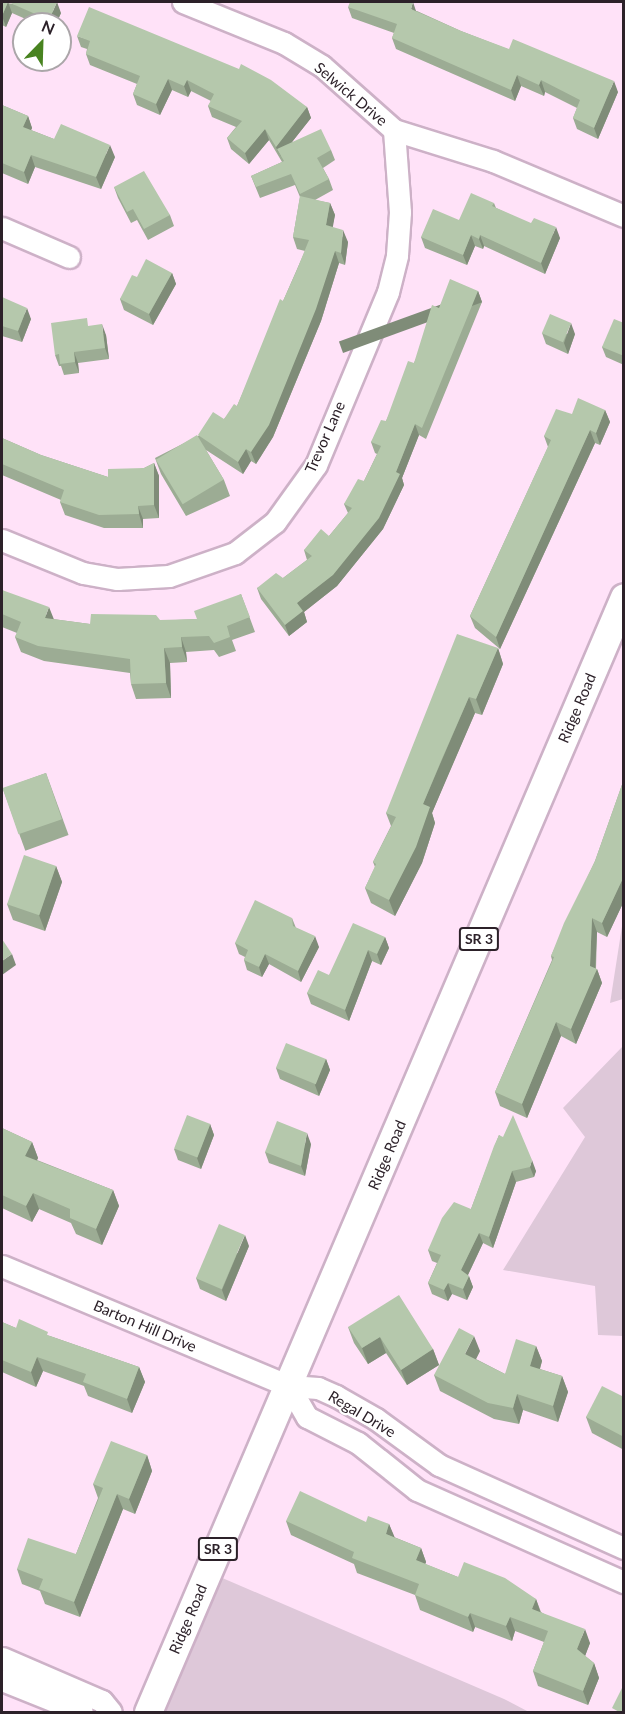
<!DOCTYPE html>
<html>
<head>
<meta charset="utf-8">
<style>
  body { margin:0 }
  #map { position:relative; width:625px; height:1714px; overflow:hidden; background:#ffe2f8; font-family:Lato,sans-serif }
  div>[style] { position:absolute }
  .green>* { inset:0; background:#dec8d9 }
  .roads { filter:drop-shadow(2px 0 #cdb1c7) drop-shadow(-2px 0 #cdb1c7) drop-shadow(0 2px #cdb1c7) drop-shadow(0 -2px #cdb1c7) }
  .minor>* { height:21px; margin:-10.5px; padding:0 10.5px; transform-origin:10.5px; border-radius:10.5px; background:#fff }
  .major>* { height:27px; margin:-13.5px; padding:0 13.5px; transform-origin:13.5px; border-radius:13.5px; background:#fff }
  .wall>* { inset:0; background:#9cac94; transform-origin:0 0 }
  .shaded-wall>* { inset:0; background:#7f8c78; transform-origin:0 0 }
  .building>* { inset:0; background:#b5c8ac; transform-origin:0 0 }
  span { translate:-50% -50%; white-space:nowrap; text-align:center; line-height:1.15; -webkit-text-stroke:4.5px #fff; paint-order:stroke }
  .shield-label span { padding:2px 4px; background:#fff; border:2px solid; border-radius:4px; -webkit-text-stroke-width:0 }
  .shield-label { font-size:14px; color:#2c2129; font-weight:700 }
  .street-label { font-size:15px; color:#2c2129 }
  .frame { position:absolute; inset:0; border:3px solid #2c2129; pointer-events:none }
  .north { position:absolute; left:12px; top:12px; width:60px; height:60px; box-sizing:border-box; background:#fff; border:2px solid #aba6a9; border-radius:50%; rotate:23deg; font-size:16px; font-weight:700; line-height:24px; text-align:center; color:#2c2129 }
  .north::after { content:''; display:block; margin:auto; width:21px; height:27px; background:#488320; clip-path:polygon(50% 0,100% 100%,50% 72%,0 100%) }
</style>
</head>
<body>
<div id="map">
  <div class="green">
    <div style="clip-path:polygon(623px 920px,623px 999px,610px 1003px)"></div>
    <div style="clip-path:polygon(623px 1046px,623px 1336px,598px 1335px,595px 1286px,503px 1270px,585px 1137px,563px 1108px)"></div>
    <div style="clip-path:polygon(220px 1577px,504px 1699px,529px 1712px,163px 1712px)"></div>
  </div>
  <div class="roads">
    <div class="minor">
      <div style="left:183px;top:2px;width:109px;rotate:22.1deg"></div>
      <div style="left:284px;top:43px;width:44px;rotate:31.2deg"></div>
      <div style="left:322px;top:66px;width:96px;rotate:41.6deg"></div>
      <div style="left:394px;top:130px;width:104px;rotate:17.4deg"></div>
      <div style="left:493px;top:161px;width:142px;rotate:22.8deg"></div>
      <div style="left:2px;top:228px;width:73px;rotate:23.4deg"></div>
      <div style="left:2px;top:540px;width:87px;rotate:22.2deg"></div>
      <div style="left:83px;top:573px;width:35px;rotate:10deg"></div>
      <div style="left:117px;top:579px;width:52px;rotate:-3.3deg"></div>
      <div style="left:169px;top:576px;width:70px;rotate:-19.2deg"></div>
      <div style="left:235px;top:553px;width:51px;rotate:-37.8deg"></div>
      <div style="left:275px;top:522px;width:70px;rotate:-54.3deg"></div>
      <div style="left:316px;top:465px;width:187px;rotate:-67.4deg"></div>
      <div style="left:388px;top:292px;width:38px;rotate:-76deg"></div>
      <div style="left:397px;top:255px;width:43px;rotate:-86deg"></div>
      <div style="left:400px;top:212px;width:82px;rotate:-94.2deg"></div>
      <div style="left:2px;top:1266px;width:311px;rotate:22.7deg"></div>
      <div style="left:289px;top:1386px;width:29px;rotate:4deg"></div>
      <div style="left:318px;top:1388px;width:20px;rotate:24deg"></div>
      <div style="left:336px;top:1396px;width:46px;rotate:29.9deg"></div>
      <div style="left:376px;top:1419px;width:78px;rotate:36.1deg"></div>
      <div style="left:439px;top:1465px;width:203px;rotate:24.2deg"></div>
      <div style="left:289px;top:1386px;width:36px;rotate:60deg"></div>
      <div style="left:307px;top:1417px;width:57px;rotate:27deg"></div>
      <div style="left:358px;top:1443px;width:75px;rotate:38.5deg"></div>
      <div style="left:417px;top:1490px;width:227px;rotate:24deg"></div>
      <div style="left:2px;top:1658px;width:109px;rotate:23.3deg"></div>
      <div style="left:102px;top:1701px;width:14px;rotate:51deg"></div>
      <div style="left:2px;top:1680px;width:86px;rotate:21.8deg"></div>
    </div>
    <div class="major">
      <div style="left:148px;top:1712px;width:1212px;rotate:-66.88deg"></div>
    </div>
  </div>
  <div class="wall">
    <div style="clip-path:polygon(2px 2px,61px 13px,56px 24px,37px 24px,12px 13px,6px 27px,2px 25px)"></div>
    <div style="clip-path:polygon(348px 7px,417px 11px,461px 31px,618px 92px,598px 139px,577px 129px,573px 118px,577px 108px,545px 92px,544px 96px,521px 86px,515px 101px,396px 49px,392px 38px,394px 33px,352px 18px)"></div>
    <div style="clip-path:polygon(77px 36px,307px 107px,311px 118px,292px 142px,331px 150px,335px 160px,323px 168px,329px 179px,333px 190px,315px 200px,330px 203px,335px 215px,332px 227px,348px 242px,345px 265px,339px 263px,321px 321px,273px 437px,256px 464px,251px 461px,243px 474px,206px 450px,224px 480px,230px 496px,186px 516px,161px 474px,155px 458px,198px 436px,224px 419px,237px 406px,305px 251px,297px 249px,293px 237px,300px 197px,295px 185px,260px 198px,251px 176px,282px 162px,269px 140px,249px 164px,231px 149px,227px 138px,236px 127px,212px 117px,208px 106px,211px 101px,191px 91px,188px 97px,172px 90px,160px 115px,137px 105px,133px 94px,137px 84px,90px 65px,86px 54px,87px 49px,81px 47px)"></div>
    <div style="clip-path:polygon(2px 105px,28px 116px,32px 128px,31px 130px,54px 139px,115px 157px,101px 189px,35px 167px,28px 184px,2px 173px)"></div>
    <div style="clip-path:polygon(114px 187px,170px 215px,174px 226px,148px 240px,137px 220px,131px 223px,118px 198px)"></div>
    <div style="clip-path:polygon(494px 203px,496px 208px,560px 238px,545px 274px,484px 246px,483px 249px,475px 246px,467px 265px,425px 248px,421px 237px,459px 220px)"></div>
    <div style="clip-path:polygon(172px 273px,176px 284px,153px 325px,124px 310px,120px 299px,137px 277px)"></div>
    <div style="clip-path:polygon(478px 291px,482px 302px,426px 439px,419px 435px,402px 478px,404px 485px,383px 529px,337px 586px,304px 612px,307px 622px,289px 636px,261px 599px,257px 588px,283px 578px,307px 560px,304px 550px,329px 536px,348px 513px,344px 504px,364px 481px,377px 454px,375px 453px,371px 442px,386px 421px,414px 363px,439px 308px)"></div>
    <div style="clip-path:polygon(2px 297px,31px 319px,22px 342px,2px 336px)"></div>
    <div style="clip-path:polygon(624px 323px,624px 365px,606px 357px,602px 347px)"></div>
    <div style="clip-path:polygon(90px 326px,106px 335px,109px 359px,78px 363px,79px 373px,64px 375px,61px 366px,59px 366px,55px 355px)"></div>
    <div style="clip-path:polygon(542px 333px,575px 334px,568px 354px,546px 344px)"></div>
    <div style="clip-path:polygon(605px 410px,610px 422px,600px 445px,595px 443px,500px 649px,475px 628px,470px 616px,548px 447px,544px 436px,572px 414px)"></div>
    <div style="clip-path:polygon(2px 438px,41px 455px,108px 477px,144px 468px,154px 463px,159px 476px,159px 518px,143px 519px,143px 528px,104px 528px,65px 515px,60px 502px,61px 500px,2px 475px)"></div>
    <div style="clip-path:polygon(2px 590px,53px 619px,90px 624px,197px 619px,241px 594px,255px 632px,232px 640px,236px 651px,219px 657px,214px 650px,186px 652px,187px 662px,170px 663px,171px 698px,136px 699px,131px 684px,130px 673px,44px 661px,21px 652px,15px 637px,17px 633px,2px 627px)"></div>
    <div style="clip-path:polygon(498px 648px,503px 664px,482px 715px,475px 713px,447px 777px,432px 813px,435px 823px,422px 863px,395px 916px,371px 903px,365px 888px,375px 867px,373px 862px,391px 826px,386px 813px)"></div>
    <div style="left:46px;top:773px;width:66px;height:46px;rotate:70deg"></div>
    <div style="clip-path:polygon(624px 779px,624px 901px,607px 937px,597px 932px,596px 969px,597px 969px,602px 983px,576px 1044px,561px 1036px,527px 1118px,500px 1106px,495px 1092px,552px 960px,551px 956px,595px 861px)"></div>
    <div style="clip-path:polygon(56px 866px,62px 882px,45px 931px,13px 920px,7px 904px)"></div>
    <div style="clip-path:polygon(292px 918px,296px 928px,319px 947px,301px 982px,269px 964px,262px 977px,247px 970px,244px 960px,245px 957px,239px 954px,235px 943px)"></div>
    <div style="clip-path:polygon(385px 937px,389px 948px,381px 965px,372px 961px,349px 1021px,311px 1004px,307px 993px,329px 975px)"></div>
    <div style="clip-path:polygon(326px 1059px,330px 1070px,319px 1096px,280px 1079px,276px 1068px)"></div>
    <div style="clip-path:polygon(210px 1124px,214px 1135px,201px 1169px,178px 1160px,174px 1149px)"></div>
    <div style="clip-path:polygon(2px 1128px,32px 1142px,38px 1158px,37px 1160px,113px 1190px,119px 1206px,102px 1245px,76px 1234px,71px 1223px,39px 1209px,32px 1222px,2px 1208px)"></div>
    <div style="clip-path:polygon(499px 1135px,536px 1171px,534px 1177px,516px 1182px,493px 1248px,483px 1243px,468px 1275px,473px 1287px,467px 1300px,452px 1294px,448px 1301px,432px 1294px,428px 1283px,437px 1263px,432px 1261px,428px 1250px,471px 1209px)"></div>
    <div style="clip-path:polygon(311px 1144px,305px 1176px,269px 1163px,265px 1152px)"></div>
    <div style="clip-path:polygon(249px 1246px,226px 1301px,200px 1289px,196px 1278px)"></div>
    <div style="clip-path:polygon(2px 1322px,16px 1328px,50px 1336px,139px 1367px,145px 1382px,132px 1413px,88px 1396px,84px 1386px,43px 1371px,36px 1387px,2px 1372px)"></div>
    <div style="clip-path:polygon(348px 1327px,433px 1349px,439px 1365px,407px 1385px,386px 1353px,368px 1364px,354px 1343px)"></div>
    <div style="clip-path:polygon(536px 1346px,542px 1361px,540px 1369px,562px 1376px,568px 1392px,558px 1422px,523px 1410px,519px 1424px,494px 1419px,440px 1391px,434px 1375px,480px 1351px,476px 1359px,505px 1374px)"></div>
    <div style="clip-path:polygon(624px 1397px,624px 1450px,592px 1433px,586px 1417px)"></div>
    <div style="clip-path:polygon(147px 1455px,152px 1471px,135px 1514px,123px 1509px,80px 1617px,45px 1604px,40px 1591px,22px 1584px,17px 1569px,76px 1554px,98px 1498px,93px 1484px)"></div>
    <div style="clip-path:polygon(286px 1521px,366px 1522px,389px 1524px,394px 1537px,421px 1548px,426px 1562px,425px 1564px,458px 1577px,536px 1599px,541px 1612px,590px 1643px,585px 1656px,594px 1663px,599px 1678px,588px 1705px,538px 1686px,533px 1671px,544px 1642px,515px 1631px,512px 1641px,475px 1627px,473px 1632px,420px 1610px,415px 1595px,357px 1573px,354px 1564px,291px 1535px)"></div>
  </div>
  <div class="shaded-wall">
    <div style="clip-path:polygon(8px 2px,12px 13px,6px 27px,2px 16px)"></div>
    <div style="clip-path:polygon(57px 2px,61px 13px,56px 24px,51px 24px,49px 20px)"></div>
    <div style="clip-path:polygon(413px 2px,417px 14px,411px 9px)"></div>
    <div style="clip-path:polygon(517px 75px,521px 86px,515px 101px,511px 90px)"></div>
    <div style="clip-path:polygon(168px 79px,172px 90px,160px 115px,156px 104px)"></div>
    <div style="clip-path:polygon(187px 80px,191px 91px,188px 97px,184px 86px)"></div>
    <div style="clip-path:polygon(541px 80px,545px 92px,544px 96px,539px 85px)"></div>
    <div style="clip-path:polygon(614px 81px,618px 92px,598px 139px,594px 128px)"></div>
    <div style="clip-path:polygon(307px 107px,311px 118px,281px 156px,277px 149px,280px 158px,276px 147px)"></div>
    <div style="clip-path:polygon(28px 116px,32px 128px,27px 139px,23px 127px)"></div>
    <div style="clip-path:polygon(265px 129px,269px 140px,249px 164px,245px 153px)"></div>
    <div style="clip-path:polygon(110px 145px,115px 157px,101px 189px,96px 177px)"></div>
    <div style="clip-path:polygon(31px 155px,35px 167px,28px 184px,24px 172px)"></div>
    <div style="clip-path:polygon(330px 203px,335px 215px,331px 237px,326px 225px)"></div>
    <div style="clip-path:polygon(556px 227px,560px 238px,545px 274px,541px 263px)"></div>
    <div style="clip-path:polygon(343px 230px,348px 242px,345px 265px,341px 253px)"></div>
    <div style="clip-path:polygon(471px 235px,475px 246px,467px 265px,463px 255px)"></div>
    <div style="clip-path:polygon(480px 235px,484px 246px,483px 249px,479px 239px)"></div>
    <div style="clip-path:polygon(335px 251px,339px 263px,321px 321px,273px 437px,256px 464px,251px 452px)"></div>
    <div style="clip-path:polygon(172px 273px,176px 284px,153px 325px,149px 314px)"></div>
    <div style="left:478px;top:291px;width:12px;height:148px;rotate:70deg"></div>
    <div style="clip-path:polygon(27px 308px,31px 319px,22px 342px,18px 331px)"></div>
    <div style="clip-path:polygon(571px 323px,575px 334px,568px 354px,564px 343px)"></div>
    <div style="clip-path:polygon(102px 324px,106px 335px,109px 359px,105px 348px)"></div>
    <div style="clip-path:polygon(74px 352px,78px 363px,79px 373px,75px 362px)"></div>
    <div style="clip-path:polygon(605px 410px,610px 422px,600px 445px,596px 433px)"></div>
    <div style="clip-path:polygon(415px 424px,419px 435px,402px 478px,404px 485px,383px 529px,337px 586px,304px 612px,307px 622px,289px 636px,285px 625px,297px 603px,396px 472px)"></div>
    <div style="clip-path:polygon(590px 430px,595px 443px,500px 649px,496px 637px)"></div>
    <div style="clip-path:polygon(246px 449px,251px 461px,243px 474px,238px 462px)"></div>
    <div style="clip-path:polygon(154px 463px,159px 476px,159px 518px,154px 505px)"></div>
    <div style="clip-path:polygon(138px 506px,143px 519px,143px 528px,139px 514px)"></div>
    <div style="clip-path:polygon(49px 607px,55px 622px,45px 618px)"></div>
    <div style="clip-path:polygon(181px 637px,186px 652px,187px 662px,182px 647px)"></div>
    <div style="clip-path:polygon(164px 648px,170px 663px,171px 698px,166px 683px)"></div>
    <div style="clip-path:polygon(498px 648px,503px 664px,482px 715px,476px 699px)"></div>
    <div style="clip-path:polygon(469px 697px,475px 713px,432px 813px,435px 823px,422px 863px,395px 916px,389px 900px,423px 804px)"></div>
    <div style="clip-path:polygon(56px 866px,62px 882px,45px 931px,39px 915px)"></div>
    <div style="clip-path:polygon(624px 876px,624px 901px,607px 937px,602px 923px)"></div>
    <div style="clip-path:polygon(592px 918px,597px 932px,595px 973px,597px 969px,602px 983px,576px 1044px,571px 1029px,590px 966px)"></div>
    <div style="clip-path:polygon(315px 936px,319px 947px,301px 982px,298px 971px)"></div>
    <div style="clip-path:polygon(385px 937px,389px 948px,381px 965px,377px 954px)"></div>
    <div style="clip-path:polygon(368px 950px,372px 961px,349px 1021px,345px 1010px)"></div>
    <div style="clip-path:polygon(12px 954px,16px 965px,2px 975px,2px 961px)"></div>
    <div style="clip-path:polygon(265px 954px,269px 964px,262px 977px,259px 967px)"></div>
    <div style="clip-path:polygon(556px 1022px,561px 1036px,527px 1118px,522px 1104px)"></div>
    <div style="clip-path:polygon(326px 1059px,330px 1070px,319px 1096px,315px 1085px)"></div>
    <div style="clip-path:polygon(210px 1124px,214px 1135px,201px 1169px,197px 1158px)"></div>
    <div style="clip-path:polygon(307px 1133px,311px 1144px,305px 1176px,301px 1166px)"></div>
    <div style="clip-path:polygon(32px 1142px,38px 1158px,31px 1172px,25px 1156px)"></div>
    <div style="clip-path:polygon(532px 1160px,536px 1171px,534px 1177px,530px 1167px)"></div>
    <div style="clip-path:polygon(512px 1171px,516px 1182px,493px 1248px,489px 1237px)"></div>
    <div style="clip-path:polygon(113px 1190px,119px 1206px,102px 1245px,96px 1229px)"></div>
    <div style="clip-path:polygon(33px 1193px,39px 1209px,32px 1222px,26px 1206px)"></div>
    <div style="clip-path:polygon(479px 1233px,483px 1243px,465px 1281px,461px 1270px)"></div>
    <div style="clip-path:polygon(245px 1235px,249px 1246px,226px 1301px,222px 1290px)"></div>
    <div style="clip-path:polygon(469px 1276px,473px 1287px,467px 1300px,463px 1289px)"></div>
    <div style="clip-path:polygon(448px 1283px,452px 1294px,448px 1301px,444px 1290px)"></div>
    <div style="clip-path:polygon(474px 1336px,480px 1351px,471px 1369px,465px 1354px)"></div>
    <div style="clip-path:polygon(380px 1337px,386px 1353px,368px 1364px,362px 1348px)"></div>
    <div style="clip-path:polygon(536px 1346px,542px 1361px,536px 1382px,530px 1366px)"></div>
    <div style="clip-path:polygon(433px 1349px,439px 1365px,407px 1385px,401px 1370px)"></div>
    <div style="clip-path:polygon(37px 1357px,43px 1371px,36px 1387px,31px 1372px)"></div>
    <div style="clip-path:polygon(139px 1367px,145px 1382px,132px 1413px,127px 1399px)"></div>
    <div style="clip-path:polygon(562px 1376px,568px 1392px,558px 1422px,553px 1406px)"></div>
    <div style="clip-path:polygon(517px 1394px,523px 1410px,519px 1424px,513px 1408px)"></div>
    <div style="clip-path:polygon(147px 1455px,152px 1471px,135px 1514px,129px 1499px)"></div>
    <div style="clip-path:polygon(117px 1494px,123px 1509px,80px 1617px,74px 1602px)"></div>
    <div style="clip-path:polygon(389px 1524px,395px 1538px,386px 1534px)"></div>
    <div style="clip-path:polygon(421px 1548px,426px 1562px,421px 1575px,416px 1560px)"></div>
    <div style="clip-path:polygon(536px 1599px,541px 1614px,532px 1609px)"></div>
    <div style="clip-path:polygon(470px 1613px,475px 1627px,473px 1632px,468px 1617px)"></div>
    <div style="clip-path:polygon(510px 1617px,515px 1631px,512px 1641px,506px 1626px)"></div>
    <div style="clip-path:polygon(585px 1629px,590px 1643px,582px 1664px,577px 1649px)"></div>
    <div style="clip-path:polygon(594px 1663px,599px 1678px,588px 1705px,583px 1691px)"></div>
  </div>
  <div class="building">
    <div style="clip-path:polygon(2px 2px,57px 2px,49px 20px,8px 2px,2px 16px)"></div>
    <div style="clip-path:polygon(350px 2px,413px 2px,411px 9px,461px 31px,509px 49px,513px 39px,614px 81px,594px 128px,573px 118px,580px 100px,541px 80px,539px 85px,517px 75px,511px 90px,392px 38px,397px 24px,348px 7px)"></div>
    <div style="clip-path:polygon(89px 7px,239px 69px,241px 64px,271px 80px,307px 107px,276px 147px,265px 129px,245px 153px,227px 138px,242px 121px,208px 106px,214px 94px,187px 80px,184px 86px,168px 79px,156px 104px,133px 94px,140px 76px,86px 54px,90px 41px,77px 36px)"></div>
    <div style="clip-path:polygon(2px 105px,28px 116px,23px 127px,54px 139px,61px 124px,110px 145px,96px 177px,31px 155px,24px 172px,2px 163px)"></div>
    <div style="clip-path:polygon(321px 129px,331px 150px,317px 158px,329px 179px,300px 194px,291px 174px,256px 187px,251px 176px,284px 161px,277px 149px)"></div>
    <div style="clip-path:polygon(144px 171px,170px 215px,144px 229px,133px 209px,127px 212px,114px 187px)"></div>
    <div style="clip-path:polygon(471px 193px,494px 203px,492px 206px,531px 223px,534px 218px,556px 227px,541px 263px,480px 235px,479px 239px,471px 235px,463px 255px,421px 237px,433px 209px,459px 220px)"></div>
    <div style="clip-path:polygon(300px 196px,330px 203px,326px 225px,343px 230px,341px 253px,335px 251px,316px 309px,269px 425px,251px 452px,246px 449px,238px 462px,198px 435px,213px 412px,224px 419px,234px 404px,237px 406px,280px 299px,283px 301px,296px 272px,309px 240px,293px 237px)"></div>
    <div style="clip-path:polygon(146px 259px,172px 273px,149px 314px,120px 299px,132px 275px,137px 277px)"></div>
    <div style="clip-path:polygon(450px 279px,478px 291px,422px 428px,415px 424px,396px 472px,400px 474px,379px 518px,333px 575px,297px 603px,303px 611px,285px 625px,257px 588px,276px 573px,283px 578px,312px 556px,304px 550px,321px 529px,329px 536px,352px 508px,344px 504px,358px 479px,364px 481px,381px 446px,371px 442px,381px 420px,386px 421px,408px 361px,414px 363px,432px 305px,439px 308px)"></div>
    <div style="clip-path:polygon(2px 297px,27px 308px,18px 331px,2px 326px)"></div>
    <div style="left:550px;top:314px;width:23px;height:21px;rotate:23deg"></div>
    <div style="clip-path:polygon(87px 318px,88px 326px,102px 324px,105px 348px,74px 352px,75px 362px,60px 364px,59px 354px,55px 355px,51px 323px)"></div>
    <div style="clip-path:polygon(614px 319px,624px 323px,624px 356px,602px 347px)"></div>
    <div style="clip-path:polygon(578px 398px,605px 410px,596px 433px,590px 430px,496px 637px,470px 616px,551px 440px,544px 436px,556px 409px,572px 414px)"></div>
    <div style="left:197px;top:435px;width:52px;height:48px;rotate:59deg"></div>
    <div style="clip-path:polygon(2px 438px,41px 455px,108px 477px,108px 469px,144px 468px,154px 463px,154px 505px,138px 506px,139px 514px,99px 515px,60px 502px,64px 490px,2px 464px)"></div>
    <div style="clip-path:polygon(2px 590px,49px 607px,45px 618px,90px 624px,91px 614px,156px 615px,160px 620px,197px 619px,194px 611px,241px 594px,250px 617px,227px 626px,230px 637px,214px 643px,209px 636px,181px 637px,182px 647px,164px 648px,166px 683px,131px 684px,130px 659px,38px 646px,15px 637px,21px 622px,2px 614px)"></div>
    <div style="clip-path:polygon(457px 634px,498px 648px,476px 699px,469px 697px,441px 761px,423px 804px,430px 807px,416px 847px,389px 900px,365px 888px,376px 864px,373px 862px,396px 817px,386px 813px)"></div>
    <div style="left:46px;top:773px;width:49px;height:46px;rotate:71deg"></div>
    <div style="clip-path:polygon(624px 779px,624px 876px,602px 923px,592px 918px,590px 966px,597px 969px,571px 1029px,556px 1022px,522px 1104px,495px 1092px,554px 957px,551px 956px,564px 923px,595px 861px)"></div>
    <div style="left:24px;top:855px;width:34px;height:52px;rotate:19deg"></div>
    <div style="clip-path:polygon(255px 900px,292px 918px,293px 926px,315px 936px,298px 971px,265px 954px,259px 967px,244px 960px,248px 950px,235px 943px)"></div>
    <div style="clip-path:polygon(353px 923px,385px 937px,377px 954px,368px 950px,345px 1010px,307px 993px,318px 970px,329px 975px)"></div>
    <div style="clip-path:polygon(2px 939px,12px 954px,2px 961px)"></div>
    <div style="left:286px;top:1043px;width:43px;height:27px;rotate:22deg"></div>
    <div style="left:187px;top:1115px;width:25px;height:36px;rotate:21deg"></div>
    <div style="clip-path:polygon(513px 1115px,532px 1160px,530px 1167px,512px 1171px,489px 1237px,479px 1233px,461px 1270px,469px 1276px,463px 1289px,448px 1283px,444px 1290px,428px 1283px,441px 1255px,428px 1250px,442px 1218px,454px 1202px,471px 1209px,494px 1146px,499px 1135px,503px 1137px)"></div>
    <div style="clip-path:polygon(277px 1121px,307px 1133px,301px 1166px,265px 1152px)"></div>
    <div style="clip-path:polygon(2px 1128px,32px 1142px,25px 1156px,113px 1190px,96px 1229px,70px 1218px,70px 1209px,33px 1193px,26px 1206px,2px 1195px)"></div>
    <div style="left:219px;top:1224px;width:28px;height:59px;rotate:23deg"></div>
    <div style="clip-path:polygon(399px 1295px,433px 1349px,401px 1370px,380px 1337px,362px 1348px,348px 1327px)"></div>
    <div style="clip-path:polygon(19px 1319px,48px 1332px,47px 1335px,139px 1367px,127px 1399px,83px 1382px,86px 1374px,37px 1357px,31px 1372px,2px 1360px,2px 1322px,16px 1328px)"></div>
    <div style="clip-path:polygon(459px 1328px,474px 1336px,465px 1354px,505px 1374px,516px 1339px,536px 1346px,530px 1366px,562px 1376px,553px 1406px,517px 1394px,513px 1408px,488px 1403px,434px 1375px)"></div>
    <div style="clip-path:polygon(602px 1386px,624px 1397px,624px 1437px,586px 1417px)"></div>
    <div style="clip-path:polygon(111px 1441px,147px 1455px,129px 1499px,117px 1494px,74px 1602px,39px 1589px,43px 1579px,17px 1569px,28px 1538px,76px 1554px,103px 1488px,93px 1484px)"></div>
    <div style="clip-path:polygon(300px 1491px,366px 1522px,368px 1516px,389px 1524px,386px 1534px,421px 1548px,416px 1560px,458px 1577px,464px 1562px,505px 1578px,536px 1599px,532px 1609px,585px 1629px,577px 1649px,594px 1663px,583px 1691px,533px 1671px,548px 1631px,510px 1617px,506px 1626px,470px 1613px,468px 1617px,415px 1595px,419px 1584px,352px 1558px,354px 1552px,286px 1521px)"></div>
    <div style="clip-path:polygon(624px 1684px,624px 1713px,621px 1713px,612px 1708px)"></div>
  </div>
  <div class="shield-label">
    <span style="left:479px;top:939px">SR 3</span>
    <span style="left:218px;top:1549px">SR 3</span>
  </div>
  <div class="street-label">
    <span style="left:351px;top:94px;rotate:40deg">Selwick Drive</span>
    <span style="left:325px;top:437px;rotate:-66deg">Trevor Lane</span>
    <span style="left:577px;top:708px;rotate:-67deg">Ridge Road</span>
    <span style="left:387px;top:1155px;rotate:-67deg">Ridge Road</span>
    <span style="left:145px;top:1326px;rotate:23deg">Barton Hill Drive</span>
    <span style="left:362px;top:1414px;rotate:31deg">Regal Drive</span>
    <span style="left:188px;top:1619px;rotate:-67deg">Ridge Road</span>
  </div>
  <div class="frame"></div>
  <div class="north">N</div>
</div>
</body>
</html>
